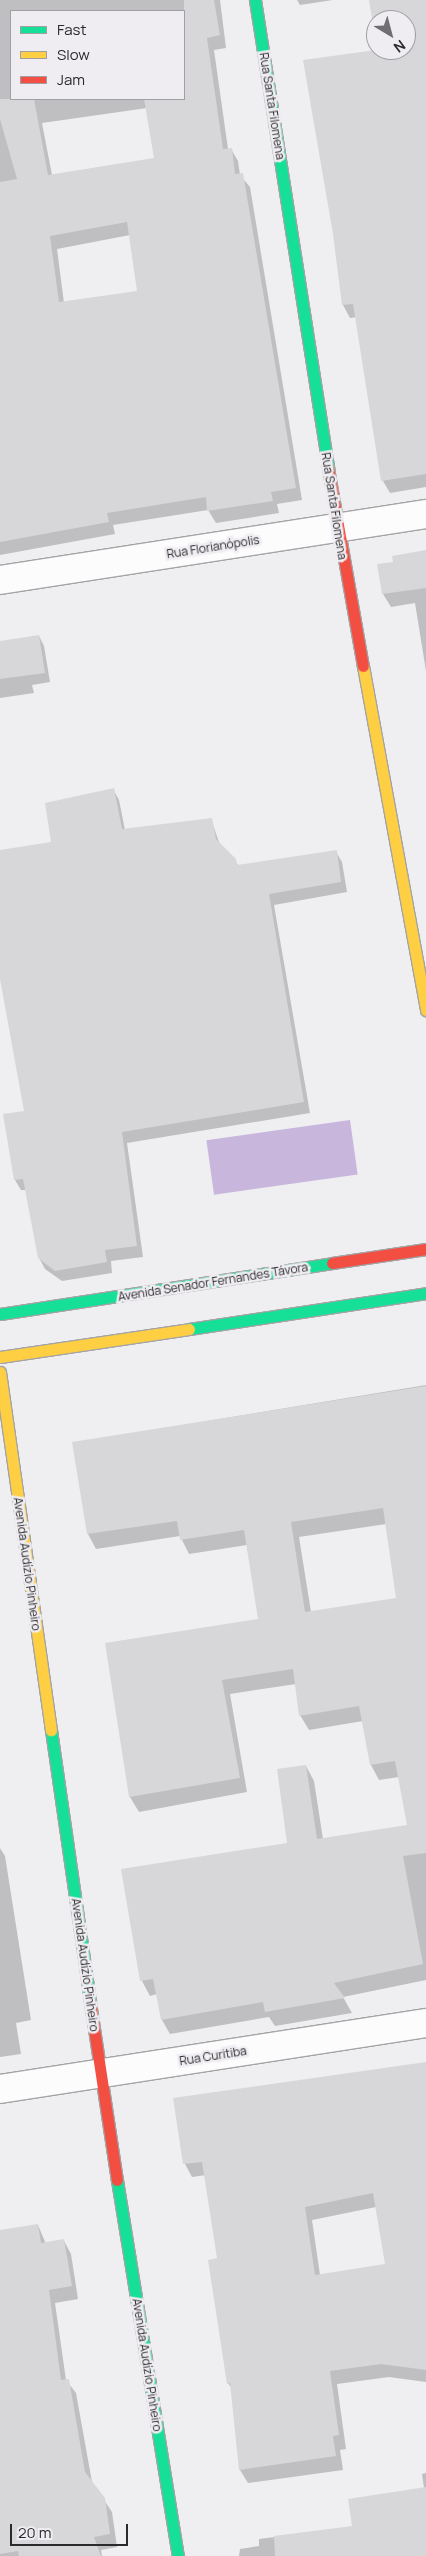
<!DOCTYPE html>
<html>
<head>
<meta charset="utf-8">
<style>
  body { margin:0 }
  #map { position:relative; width:426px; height:2556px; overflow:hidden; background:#efeef0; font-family:Manrope,sans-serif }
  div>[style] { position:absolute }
  .water>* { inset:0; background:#c8b6dd; transform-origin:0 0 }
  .shadow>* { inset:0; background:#0003 }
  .building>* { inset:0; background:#d7d7d9 }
  .roads { filter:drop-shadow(1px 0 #a4a3a5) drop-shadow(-1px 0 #a4a3a5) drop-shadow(0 1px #a4a3a5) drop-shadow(0 -1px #a4a3a5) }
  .street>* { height:28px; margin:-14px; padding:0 14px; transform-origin:14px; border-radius:14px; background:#fdfcfd }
  .fast>* { height:11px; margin:-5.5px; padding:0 5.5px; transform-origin:5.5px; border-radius:5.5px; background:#16e098 }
  .slow>* { height:11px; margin:-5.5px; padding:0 5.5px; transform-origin:5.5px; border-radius:5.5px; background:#ffcf43 }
  .jam>* { height:11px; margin:-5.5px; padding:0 5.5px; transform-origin:5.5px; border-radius:5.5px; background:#f24e42 }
  span { translate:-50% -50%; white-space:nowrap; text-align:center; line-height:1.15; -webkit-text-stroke:5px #efedf1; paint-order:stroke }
  .street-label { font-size:12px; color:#2a292b }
  .legend { position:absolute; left:10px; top:10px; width:175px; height:90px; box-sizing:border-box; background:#efedf1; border:1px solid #a09fa2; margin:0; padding:6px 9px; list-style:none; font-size:15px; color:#2a292b }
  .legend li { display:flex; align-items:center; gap:10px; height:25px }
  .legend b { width:25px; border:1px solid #a09fa2 }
  .north { position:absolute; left:366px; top:10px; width:50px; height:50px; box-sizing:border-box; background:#efedf1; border:1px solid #a09fa2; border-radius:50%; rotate:143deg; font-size:14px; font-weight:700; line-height:20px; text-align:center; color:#2a292b }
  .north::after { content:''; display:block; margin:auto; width:18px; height:22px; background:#6f6e70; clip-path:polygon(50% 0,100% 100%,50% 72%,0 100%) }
  .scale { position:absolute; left:10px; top:2524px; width:118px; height:22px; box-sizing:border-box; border:2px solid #2a292b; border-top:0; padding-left:6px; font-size:15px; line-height:18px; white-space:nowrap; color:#2a292b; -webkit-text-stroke:4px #efedf1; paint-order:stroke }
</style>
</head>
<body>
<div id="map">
  <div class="water">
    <div style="left:350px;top:1120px;width:55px;height:145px;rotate:82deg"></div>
  </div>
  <div class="shadow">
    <div style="clip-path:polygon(evenodd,0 0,220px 0,226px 48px,214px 50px,228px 149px,231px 149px,238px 161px,240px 175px,250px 187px,302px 500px,277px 504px,279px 513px,216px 523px,208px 510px,113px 525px,115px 534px,0 555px,0 0,11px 11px,184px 11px,184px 99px,11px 99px,11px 11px,0 0,147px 108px,156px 159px,52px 175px,42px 123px,147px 108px,0 0,130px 235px,138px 292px,64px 303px,57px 249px,130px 235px)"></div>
    <div style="clip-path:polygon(297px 0,333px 0,300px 5px)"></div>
    <div style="clip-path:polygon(371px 0,426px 0,426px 487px,390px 493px,383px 481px,357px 317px,350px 318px,343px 305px,335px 234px,378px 50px,406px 50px,406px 20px,376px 20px,376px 35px)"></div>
    <div style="clip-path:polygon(426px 551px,426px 671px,415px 603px,391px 607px,383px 594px,394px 563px)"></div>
    <div style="clip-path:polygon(39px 636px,44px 646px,50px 682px,32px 685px,34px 693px,0 698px,0 642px)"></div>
    <div style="clip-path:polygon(113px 789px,119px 800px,125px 830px,211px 819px,220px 845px,239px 866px,336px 852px,342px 862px,347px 892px,274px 905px,310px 1113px,127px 1143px,143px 1257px,111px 1261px,112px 1273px,62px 1281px,45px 1269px,39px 1258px,27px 1190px,21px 1190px,15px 1180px,25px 1112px,0 972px,0 851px,52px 843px)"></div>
    <div style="clip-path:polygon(evenodd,426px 1385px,426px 1980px,343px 1997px,352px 2013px,275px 2026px,269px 2017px,170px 2034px,162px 2020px,157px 1994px,150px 1996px,142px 1981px,123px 1870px,288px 1844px,306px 1766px,314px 1781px,323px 1839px,409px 1826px,399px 1777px,379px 1780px,371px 1765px,363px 1721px,309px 1730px,300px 1715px,296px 1684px,230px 1694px,247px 1792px,139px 1812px,130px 1797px,106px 1644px,260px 1620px,247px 1545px,189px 1554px,180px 1536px,96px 1549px,88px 1534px,74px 1443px,426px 1385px,386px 1524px,398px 1599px,311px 1612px,299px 1537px,386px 1524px)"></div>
    <div style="clip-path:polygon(0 1848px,5px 1856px,31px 2020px,16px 2023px,21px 2054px,0 2057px)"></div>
    <div style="clip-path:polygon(evenodd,426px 2064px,426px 2386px,426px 2382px,389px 2377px,337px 2384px,346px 2449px,340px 2450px,343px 2470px,248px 2483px,240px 2470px,232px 2389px,228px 2383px,218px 2260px,206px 2175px,192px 2177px,185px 2164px,175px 2099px,426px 2064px,376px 2207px,386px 2266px,320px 2275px,312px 2220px,376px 2207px)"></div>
    <div style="clip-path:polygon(38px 2225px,46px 2244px,64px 2241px,71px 2254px,78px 2299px,55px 2303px,66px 2380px,76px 2393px,92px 2482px,112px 2512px,117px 2547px,101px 2550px,102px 2556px,0 2556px,0 2231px)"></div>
    <div style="clip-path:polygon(426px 2473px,426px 2556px,239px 2556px,240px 2549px,259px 2546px,259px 2539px,353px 2527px,424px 2488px,422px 2474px)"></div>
  </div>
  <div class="building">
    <div style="clip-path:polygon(evenodd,184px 0,214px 0,220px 35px,207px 38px,223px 149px,232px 148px,235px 174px,243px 173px,296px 488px,271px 492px,273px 501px,207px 511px,206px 497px,107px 513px,109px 522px,0 542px,0 182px,17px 179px,0 119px,0 99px,34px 99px,48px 175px,154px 158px,144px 99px,184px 99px,184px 0,127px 222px,137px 291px,59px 302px,50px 236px,127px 222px)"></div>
    <div style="clip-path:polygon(369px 0,426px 0,426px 474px,381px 481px,353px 304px,342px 305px,333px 234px,303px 60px,376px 50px,406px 50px,406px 20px,376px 20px,376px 43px)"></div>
    <div style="clip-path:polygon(426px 550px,426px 588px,382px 594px,377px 564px,393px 562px,392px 556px)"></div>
    <div style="clip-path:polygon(39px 635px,45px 673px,0 679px,0 641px)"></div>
    <div style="clip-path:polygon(114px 788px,122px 829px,212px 818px,216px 839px,236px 859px,237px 865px,337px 850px,341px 882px,269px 894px,304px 1102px,122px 1132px,137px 1246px,105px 1250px,107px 1262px,55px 1271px,38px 1258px,23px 1179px,14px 1180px,3px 1114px,24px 1111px,0 979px,0 850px,51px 842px,45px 803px)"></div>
    <div style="clip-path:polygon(evenodd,426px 1386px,426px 1853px,403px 1856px,423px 1964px,334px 1983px,345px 1998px,265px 2012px,263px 2002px,161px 2020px,153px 1979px,140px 1981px,121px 1869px,287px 1843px,277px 1769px,306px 1765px,317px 1839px,407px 1825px,395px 1761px,370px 1765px,359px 1706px,299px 1716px,293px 1669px,222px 1680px,240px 1778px,129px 1797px,105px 1643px,258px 1619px,244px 1530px,180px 1540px,177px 1521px,87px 1534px,72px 1442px,426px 1386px,383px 1508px,396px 1598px,305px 1612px,291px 1522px,383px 1508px)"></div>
    <div style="clip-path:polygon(evenodd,426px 2062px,426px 2370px,381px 2364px,330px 2371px,339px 2435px,333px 2436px,336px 2456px,239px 2470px,230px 2383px,227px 2384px,208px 2260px,217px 2258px,202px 2162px,183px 2164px,173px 2098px,426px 2062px,373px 2193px,385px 2264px,315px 2275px,305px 2207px,373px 2193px)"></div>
    <div style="clip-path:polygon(38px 2224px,41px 2243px,64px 2239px,72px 2286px,49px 2290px,61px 2380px,69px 2379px,85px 2472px,105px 2498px,110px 2534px,94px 2537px,101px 2556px,19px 2556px,18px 2551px,0 2554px,0 2230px)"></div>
    <div style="clip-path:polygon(426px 2487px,426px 2556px,275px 2556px,274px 2536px,352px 2526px,348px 2499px)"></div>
  </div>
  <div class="roads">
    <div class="street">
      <div style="left:0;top:580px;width:431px;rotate:-8.8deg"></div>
      <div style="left:0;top:2089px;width:431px;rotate:-8.8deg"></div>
    </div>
    <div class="fast">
      <div style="left:255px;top:0;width:474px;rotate:81.1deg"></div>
      <div style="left:0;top:1314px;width:336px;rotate:-8.7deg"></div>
      <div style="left:189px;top:1329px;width:240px;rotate:-8.6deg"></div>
      <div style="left:51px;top:1730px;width:275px;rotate:81.8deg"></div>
      <div style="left:117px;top:2180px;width:381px;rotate:80.8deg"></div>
    </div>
    <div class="slow">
      <div style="left:363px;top:666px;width:350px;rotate:79.6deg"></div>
      <div style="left:0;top:1357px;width:191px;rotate:-8.4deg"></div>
      <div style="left:0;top:1372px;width:362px;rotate:81.9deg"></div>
    </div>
    <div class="jam">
      <div style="left:328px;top:468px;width:201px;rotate:80deg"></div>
      <div style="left:332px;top:1263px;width:95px;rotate:-8.5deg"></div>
      <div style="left:90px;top:2002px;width:180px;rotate:81.4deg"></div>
    </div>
  </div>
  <div class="street-label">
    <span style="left:272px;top:106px;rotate:81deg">Rua Santa Filomena</span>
    <span style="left:334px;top:506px;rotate:81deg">Rua Santa Filomena</span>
    <span style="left:213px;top:547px;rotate:-9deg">Rua Florianópolis</span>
    <span style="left:213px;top:1282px;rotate:-9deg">Avenida Senador Fernandes Távora</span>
    <span style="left:27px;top:1564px;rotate:82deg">Avenida Audízio Pinheiro</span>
    <span style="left:85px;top:1965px;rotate:82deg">Avenida Audízio Pinheiro</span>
    <span style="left:213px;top:2056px;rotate:-9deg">Rua Curitiba</span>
    <span style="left:147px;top:2365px;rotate:81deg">Avenida Audízio Pinheiro</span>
  </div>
  <ul class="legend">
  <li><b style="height:6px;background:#16e098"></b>Fast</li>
  <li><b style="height:6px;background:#ffcf43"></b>Slow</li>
  <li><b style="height:6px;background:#f24e42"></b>Jam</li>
  </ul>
  <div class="north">N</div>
  <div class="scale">20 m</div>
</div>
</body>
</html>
